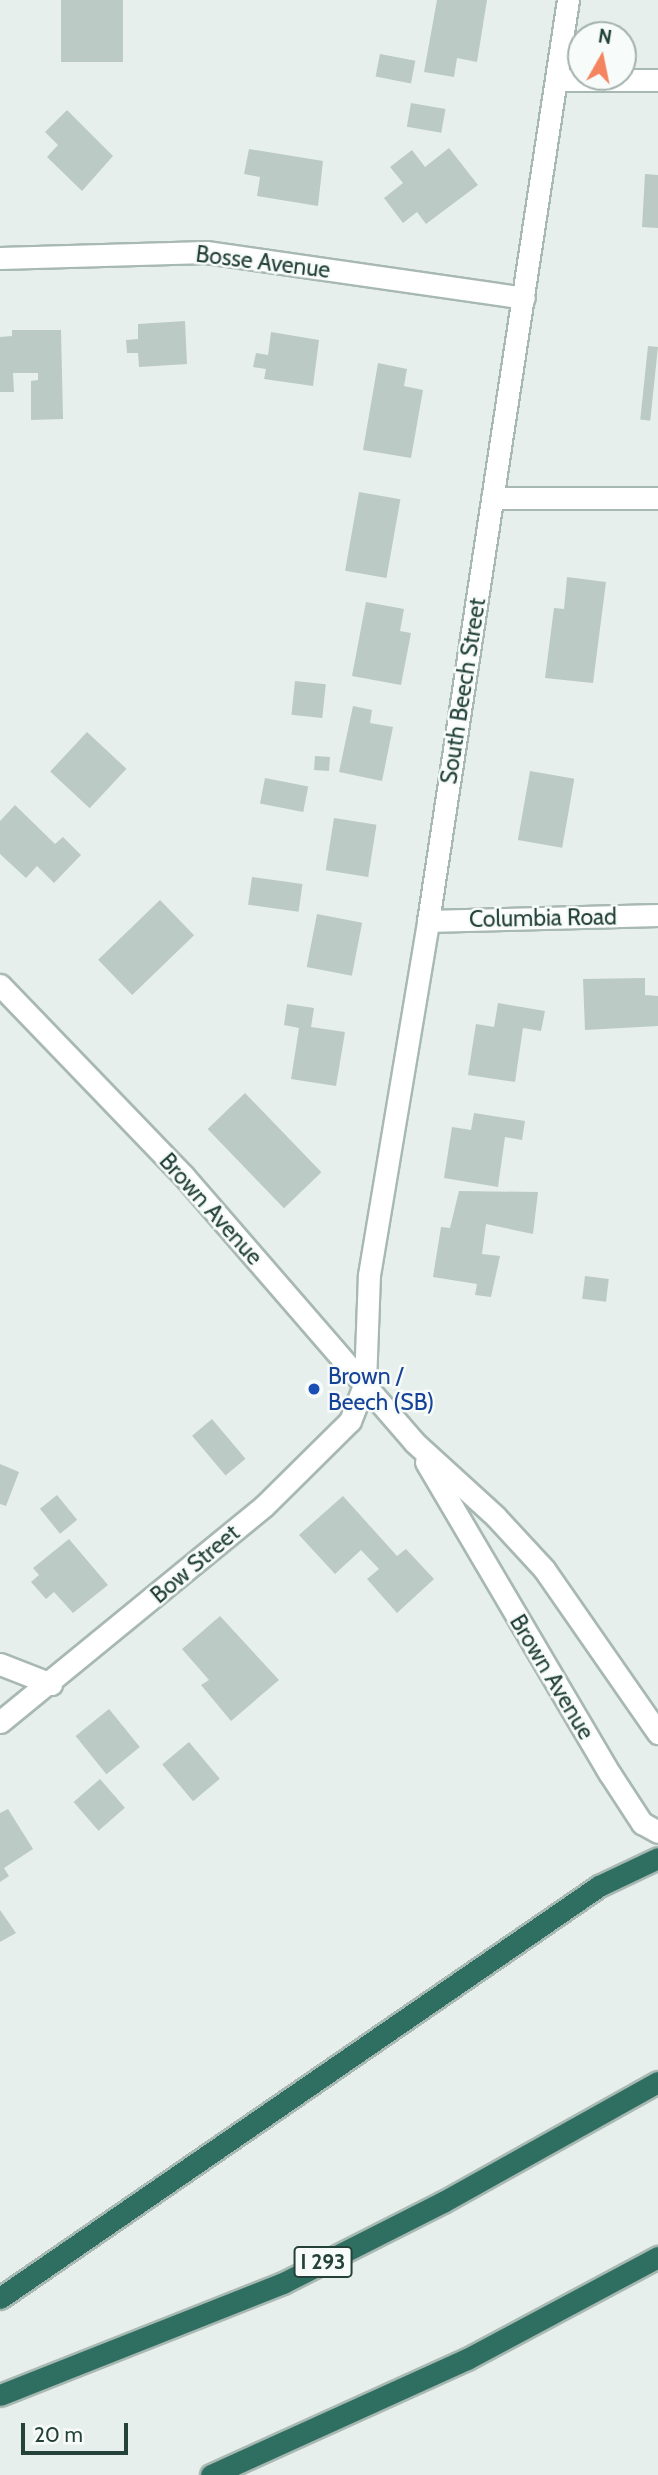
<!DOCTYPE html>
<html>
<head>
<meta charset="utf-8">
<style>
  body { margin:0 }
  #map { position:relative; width:658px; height:2475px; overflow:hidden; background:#e6efeb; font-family:Cabin,sans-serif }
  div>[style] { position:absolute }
  .building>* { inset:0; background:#bbcac4; transform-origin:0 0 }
  .roads { filter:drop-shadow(2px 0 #a8b8b2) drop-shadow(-2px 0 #a8b8b2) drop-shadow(0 2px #a8b8b2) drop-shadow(0 -2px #a8b8b2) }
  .street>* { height:21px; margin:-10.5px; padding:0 10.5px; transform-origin:10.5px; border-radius:10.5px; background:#fff }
  .secondary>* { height:21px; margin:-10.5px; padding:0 10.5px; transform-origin:10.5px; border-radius:10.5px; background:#fff }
  .highway>* { height:21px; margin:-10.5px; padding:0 10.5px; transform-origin:10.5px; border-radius:10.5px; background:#2f6f62 }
  .dots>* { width:19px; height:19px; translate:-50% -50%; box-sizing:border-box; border:4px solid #f7fbf9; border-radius:50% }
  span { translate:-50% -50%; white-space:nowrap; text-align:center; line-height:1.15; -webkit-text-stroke:5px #f7fbf9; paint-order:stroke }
  .shield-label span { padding:2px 5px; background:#f7fbf9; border:2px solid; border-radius:5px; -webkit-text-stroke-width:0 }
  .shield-label { font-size:21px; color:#24423a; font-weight:700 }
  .street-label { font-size:23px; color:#24423a }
  .transit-label { font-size:23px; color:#164399 }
  .left { translate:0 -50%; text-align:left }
  .north { position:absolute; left:567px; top:21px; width:70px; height:70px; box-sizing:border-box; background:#f7fbf9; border:2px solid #a3b1ad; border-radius:50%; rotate:9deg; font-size:19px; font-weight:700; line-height:28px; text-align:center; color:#24423a }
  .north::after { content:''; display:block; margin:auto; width:24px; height:32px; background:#f4845f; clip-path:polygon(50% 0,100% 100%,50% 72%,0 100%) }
  .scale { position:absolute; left:21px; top:2423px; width:107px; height:32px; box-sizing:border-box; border:4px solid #24423a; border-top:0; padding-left:9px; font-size:21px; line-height:24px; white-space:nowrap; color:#24423a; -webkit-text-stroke:5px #f7fbf9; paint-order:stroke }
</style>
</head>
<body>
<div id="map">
  <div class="building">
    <div style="left:61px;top:0;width:62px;height:62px"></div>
    <div style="clip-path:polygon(437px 0,487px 0,477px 62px,457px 58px,454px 77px,424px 72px)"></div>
    <div style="left:380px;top:54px;width:36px;height:23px;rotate:11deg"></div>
    <div style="left:411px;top:103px;width:35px;height:24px;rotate:10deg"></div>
    <div style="clip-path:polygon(67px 110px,113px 156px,82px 191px,47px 157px,58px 145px,45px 132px)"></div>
    <div style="clip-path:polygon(449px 148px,478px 185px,426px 224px,417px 212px,403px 223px,384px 198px,403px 183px,390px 167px,412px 150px,425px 167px)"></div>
    <div style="clip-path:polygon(249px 149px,323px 161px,318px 206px,257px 196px,260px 177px,244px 174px)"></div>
    <div style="clip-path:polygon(645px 174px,658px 175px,658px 228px,642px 227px)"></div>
    <div style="clip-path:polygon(185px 321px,187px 364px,139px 367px,138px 353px,127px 353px,126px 340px,138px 339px,138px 324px)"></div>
    <div style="clip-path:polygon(12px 330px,61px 330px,63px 419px,31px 420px,31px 381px,38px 380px,38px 373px,13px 373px,14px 392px,0 392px,0 337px,12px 336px)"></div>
    <div style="clip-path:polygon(271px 332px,319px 340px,313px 386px,264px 379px,266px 369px,253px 367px,256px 353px,268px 355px)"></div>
    <div style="left:648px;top:346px;width:10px;height:74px;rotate:6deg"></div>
    <div style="clip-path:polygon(378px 363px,407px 369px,404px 386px,423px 390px,411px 458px,363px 450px)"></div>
    <div style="left:359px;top:492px;width:42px;height:80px;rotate:10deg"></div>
    <div style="clip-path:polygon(567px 577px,606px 582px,593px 683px,545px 678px,554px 608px,564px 609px)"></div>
    <div style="clip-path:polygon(366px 602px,404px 609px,400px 631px,411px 633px,401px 685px,352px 676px)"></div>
    <div style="left:295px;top:681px;width:31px;height:34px;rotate:6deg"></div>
    <div style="clip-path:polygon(353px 706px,372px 710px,370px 723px,393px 727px,382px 781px,339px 772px)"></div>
    <div style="left:87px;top:732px;width:54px;height:54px;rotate:43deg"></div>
    <div style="left:315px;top:756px;width:15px;height:14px;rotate:4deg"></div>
    <div style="left:530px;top:771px;width:45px;height:70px;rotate:10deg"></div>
    <div style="left:265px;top:778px;width:44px;height:26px;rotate:11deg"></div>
    <div style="clip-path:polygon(15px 805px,55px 844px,63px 837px,81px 855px,54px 883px,37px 866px,26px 878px,0 854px,0 821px)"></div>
    <div style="left:334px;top:818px;width:43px;height:53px;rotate:9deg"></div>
    <div style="left:252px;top:877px;width:51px;height:28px;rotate:8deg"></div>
    <div style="left:160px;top:900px;width:49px;height:86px;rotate:46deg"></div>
    <div style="left:317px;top:914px;width:46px;height:54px;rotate:11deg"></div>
    <div style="clip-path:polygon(645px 978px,645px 995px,658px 996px,658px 1026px,585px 1030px,583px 979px)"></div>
    <div style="clip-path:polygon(498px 1003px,545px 1011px,541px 1031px,523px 1028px,515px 1082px,468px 1075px,476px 1024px,494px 1027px)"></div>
    <div style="clip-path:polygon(287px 1004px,314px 1008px,311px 1027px,345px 1032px,336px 1086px,291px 1079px,299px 1028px,284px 1025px)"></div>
    <div style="left:245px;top:1093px;width:110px;height:52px;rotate:46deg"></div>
    <div style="clip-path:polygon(474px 1113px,525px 1121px,522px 1140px,505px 1137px,498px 1187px,444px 1178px,452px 1127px,471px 1130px)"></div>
    <div style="clip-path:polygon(459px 1191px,538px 1192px,533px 1234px,486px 1224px,482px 1254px,500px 1256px,491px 1297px,475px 1295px,477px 1284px,433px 1277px,441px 1227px,450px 1228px)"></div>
    <div style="left:585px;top:1276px;width:24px;height:23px;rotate:7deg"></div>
    <div style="left:212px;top:1419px;width:52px;height:26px;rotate:50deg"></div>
    <div style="clip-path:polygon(0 1464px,19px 1472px,6px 1506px,0 1504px)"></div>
    <div style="left:57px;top:1495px;width:32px;height:22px;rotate:51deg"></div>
    <div style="clip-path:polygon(343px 1496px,397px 1556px,406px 1549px,434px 1579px,397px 1613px,367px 1579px,379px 1569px,361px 1550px,335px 1574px,299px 1535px)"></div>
    <div style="clip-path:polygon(69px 1539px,108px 1585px,73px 1613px,54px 1592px,46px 1599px,31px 1582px,39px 1575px,33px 1568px)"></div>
    <div style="clip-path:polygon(220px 1616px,279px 1680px,231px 1721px,201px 1685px,209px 1680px,182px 1649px)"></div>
    <div style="left:109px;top:1709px;width:49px;height:43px;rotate:51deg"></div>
    <div style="left:189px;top:1742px;width:48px;height:35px;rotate:50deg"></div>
    <div style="left:100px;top:1779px;width:38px;height:35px;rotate:49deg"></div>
    <div style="clip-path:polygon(8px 1809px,33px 1849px,4px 1868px,9px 1876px,0 1882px,0 1813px)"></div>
    <div style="clip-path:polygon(0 1910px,16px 1933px,0 1942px)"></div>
  </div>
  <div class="roads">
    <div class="street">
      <div style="left:556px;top:80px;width:102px"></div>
      <div style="left:0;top:258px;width:206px;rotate:-1.7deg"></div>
      <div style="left:206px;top:252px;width:321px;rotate:8.2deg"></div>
      <div style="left:492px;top:498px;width:166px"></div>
      <div style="left:428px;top:921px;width:230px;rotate:-1.5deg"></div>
      <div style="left:0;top:1664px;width:55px;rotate:21.4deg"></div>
      <div style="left:0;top:1722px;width:341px;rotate:-39.3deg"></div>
      <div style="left:264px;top:1506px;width:121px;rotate:-44.7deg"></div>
      <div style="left:350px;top:1421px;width:41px;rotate:-68.5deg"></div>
    </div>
    <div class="secondary">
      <div style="left:0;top:985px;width:264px;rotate:46.1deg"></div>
      <div style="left:183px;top:1175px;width:353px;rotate:49.1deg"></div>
      <div style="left:414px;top:1442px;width:111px;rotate:42.4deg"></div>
      <div style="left:496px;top:1517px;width:71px;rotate:47.3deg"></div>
      <div style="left:544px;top:1569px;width:200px;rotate:55.2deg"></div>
      <div style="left:365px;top:1383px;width:108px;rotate:-87.9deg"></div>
      <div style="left:369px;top:1275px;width:359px;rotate:-80.5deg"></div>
      <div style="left:428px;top:921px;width:932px;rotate:-81.36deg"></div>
      <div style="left:426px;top:1462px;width:362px;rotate:59.5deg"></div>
      <div style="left:610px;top:1774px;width:59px;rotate:56.9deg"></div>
      <div style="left:642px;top:1823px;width:18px;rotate:29deg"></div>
    </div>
    <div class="highway">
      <div style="left:0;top:2298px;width:727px;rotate:-34.52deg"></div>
      <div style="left:599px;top:1886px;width:65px;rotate:-25.4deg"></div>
      <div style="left:0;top:2395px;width:304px;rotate:-21.6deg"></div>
      <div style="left:283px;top:2283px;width:179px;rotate:-26.9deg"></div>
      <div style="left:443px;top:2202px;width:246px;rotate:-29.2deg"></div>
      <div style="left:211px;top:2475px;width:281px;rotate:-24.4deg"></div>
      <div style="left:467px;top:2359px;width:217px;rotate:-28.1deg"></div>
    </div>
  </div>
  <div class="dots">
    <div style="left:314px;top:1389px;background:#1a4fb4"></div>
  </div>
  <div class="shield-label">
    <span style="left:323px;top:2262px">I 293</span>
  </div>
  <div class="street-label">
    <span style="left:263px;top:262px;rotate:7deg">Bosse Avenue</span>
    <span style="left:463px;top:691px;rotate:-81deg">South Beech Street</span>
    <span style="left:543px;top:918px;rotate:-1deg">Columbia Road</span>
    <span style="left:211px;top:1209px;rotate:48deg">Brown Avenue</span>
    <span style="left:195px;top:1564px;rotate:-40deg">Bow Street</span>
    <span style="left:552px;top:1677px;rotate:59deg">Brown Avenue</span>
  </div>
  <div class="transit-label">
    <span class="left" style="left:328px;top:1389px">Brown /<br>Beech (SB)</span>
  </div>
  <div class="north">N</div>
  <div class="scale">20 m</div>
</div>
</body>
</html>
